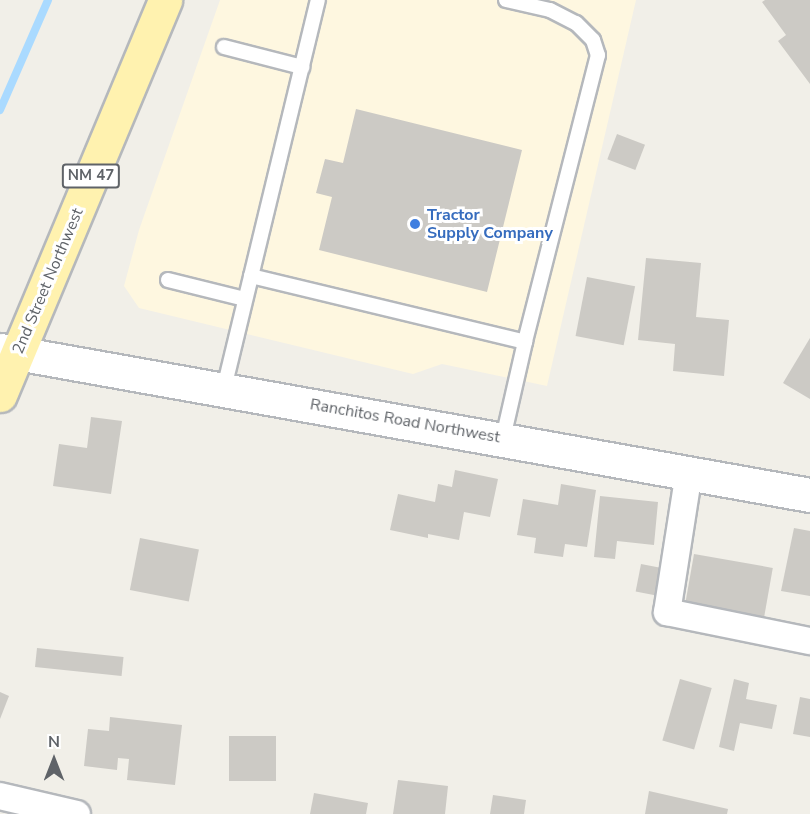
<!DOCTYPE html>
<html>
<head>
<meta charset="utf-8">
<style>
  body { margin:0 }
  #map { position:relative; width:810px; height:814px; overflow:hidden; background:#f1efe8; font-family:"Nunito Sans",sans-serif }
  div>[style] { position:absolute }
  .commercial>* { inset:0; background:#fef7e0 }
  .stream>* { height:8px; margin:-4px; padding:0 4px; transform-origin:4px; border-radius:4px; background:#aadaff }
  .building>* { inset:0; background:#cccac5; transform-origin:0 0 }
  .roads { filter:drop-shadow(2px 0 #b5b8bc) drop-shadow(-2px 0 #b5b8bc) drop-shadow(0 2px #b5b8bc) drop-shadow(0 -2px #b5b8bc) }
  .lane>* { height:14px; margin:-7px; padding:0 7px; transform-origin:7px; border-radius:7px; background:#fff }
  .street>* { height:26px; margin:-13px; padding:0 13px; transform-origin:13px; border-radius:13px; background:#fff }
  .secondary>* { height:33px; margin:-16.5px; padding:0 16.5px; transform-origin:16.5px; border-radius:16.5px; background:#fff }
  .primary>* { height:33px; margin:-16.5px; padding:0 16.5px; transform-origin:16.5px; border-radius:16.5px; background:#fff2af }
  .dots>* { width:16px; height:16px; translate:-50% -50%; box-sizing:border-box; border:3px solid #fff; border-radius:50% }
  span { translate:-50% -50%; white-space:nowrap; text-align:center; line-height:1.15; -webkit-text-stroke:6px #fff; paint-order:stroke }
  .shield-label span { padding:2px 4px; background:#fff; border:2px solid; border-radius:4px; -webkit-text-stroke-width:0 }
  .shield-label { font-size:15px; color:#5f6368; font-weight:700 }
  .shop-label { font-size:16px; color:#366cbe; font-weight:700 }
  .left { translate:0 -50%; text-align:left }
  .street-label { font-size:16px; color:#5f6368 }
  .north { position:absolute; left:24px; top:730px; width:60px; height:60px; -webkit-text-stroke:4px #fff; paint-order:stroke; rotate:0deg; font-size:16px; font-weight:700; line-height:24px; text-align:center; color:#5f6368 }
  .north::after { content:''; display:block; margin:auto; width:21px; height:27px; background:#5f6368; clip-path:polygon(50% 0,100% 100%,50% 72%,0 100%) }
</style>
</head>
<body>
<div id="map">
  <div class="commercial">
    <div style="clip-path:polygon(220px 0,636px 0,547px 386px,442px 364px,413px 374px,139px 308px,124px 286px,139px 230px)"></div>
  </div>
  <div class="stream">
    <div style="left:0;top:110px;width:120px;rotate:-66.4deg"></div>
  </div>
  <div class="building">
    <div style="clip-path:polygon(765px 0,810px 0,810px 84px,778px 41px,786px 35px,762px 2px)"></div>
    <div style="clip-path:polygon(356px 109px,522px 150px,487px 292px,319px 250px,332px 197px,316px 193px,325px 159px,343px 163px)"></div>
    <div style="left:617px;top:134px;width:30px;height:27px;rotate:21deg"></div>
    <div style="clip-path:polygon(646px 258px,701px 263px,696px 317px,729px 320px,724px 376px,673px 371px,675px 344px,638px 340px)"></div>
    <div style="left:587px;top:277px;width:49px;height:60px;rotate:11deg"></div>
    <div style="clip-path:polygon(810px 338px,810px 399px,783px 383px)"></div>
    <div style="clip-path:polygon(91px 417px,122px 421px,111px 494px,53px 486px,59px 444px,87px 448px)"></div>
    <div style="clip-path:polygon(455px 470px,498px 479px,490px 517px,464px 512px,459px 540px,428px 534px,428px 538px,390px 530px,398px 494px,435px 502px,438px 484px,452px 487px)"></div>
    <div style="clip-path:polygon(561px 484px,596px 490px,587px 547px,565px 544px,563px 557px,534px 553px,536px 538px,517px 535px,523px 499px,558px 505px)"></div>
    <div style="clip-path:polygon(600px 496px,658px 502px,654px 545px,617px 541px,615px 559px,594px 557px)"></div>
    <div style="clip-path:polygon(794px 528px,810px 531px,810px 596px,781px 591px)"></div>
    <div style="left:140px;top:538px;width:60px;height:53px;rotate:11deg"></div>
    <div style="left:694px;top:554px;width:80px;height:50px;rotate:10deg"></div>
    <div style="left:641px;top:564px;width:25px;height:28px;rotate:11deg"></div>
    <div style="left:37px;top:648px;width:87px;height:19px;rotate:6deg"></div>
    <div style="left:680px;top:679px;width:33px;height:64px;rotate:16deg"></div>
    <div style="clip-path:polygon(734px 679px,749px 683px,746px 699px,777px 705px,772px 729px,740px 723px,734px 751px,719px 747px)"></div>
    <div style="clip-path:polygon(0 692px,9px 696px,0 719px)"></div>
    <div style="clip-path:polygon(800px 697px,810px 699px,810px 737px,793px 734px)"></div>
    <div style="clip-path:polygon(110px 717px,182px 725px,175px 785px,127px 780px,129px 759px,118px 758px,117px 770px,84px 766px,88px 729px,109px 731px)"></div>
    <div style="left:229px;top:736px;width:47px;height:45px"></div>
    <div style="clip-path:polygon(398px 780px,448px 786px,445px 814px,393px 814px)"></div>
    <div style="clip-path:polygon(649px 791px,728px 809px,727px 814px,645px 814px)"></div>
    <div style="clip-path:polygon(314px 793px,368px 803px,366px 814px,310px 814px)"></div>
    <div style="clip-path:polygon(493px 795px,526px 800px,524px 814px,490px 814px)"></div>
  </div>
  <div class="roads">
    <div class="lane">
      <div style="left:506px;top:0;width:45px;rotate:12.8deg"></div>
      <div style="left:550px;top:10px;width:29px;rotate:27deg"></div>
      <div style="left:576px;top:23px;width:24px;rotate:45deg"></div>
      <div style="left:593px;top:40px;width:16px;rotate:72deg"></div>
      <div style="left:598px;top:55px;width:296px;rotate:104.3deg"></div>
      <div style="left:224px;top:47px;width:81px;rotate:14.4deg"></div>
      <div style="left:251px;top:276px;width:282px;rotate:13.5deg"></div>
      <div style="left:525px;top:342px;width:98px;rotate:102.9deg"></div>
      <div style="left:168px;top:280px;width:79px;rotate:13.9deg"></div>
      <div style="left:224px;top:388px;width:399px;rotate:-76.4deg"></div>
    </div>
    <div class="street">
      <div style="left:689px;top:472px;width:142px;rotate:98.9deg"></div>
      <div style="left:667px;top:612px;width:146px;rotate:11.5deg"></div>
      <div style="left:0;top:796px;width:79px;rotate:13.2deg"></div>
    </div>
    <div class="secondary">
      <div style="left:0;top:350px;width:823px;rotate:10.15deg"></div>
    </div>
    <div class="primary">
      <div style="left:0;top:395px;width:428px;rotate:-67.3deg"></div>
    </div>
  </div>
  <div class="dots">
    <div style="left:415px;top:224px;background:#3f7fe0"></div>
  </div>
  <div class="shield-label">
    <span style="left:91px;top:176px">NM 47</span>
  </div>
  <div class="shop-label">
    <span class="left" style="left:427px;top:224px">Tractor<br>Supply Company</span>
  </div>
  <div class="street-label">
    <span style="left:48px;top:281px;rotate:-67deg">2nd Street Northwest</span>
    <span style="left:405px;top:421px;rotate:10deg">Ranchitos Road Northwest</span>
  </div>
  <div class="north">N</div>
</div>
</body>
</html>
